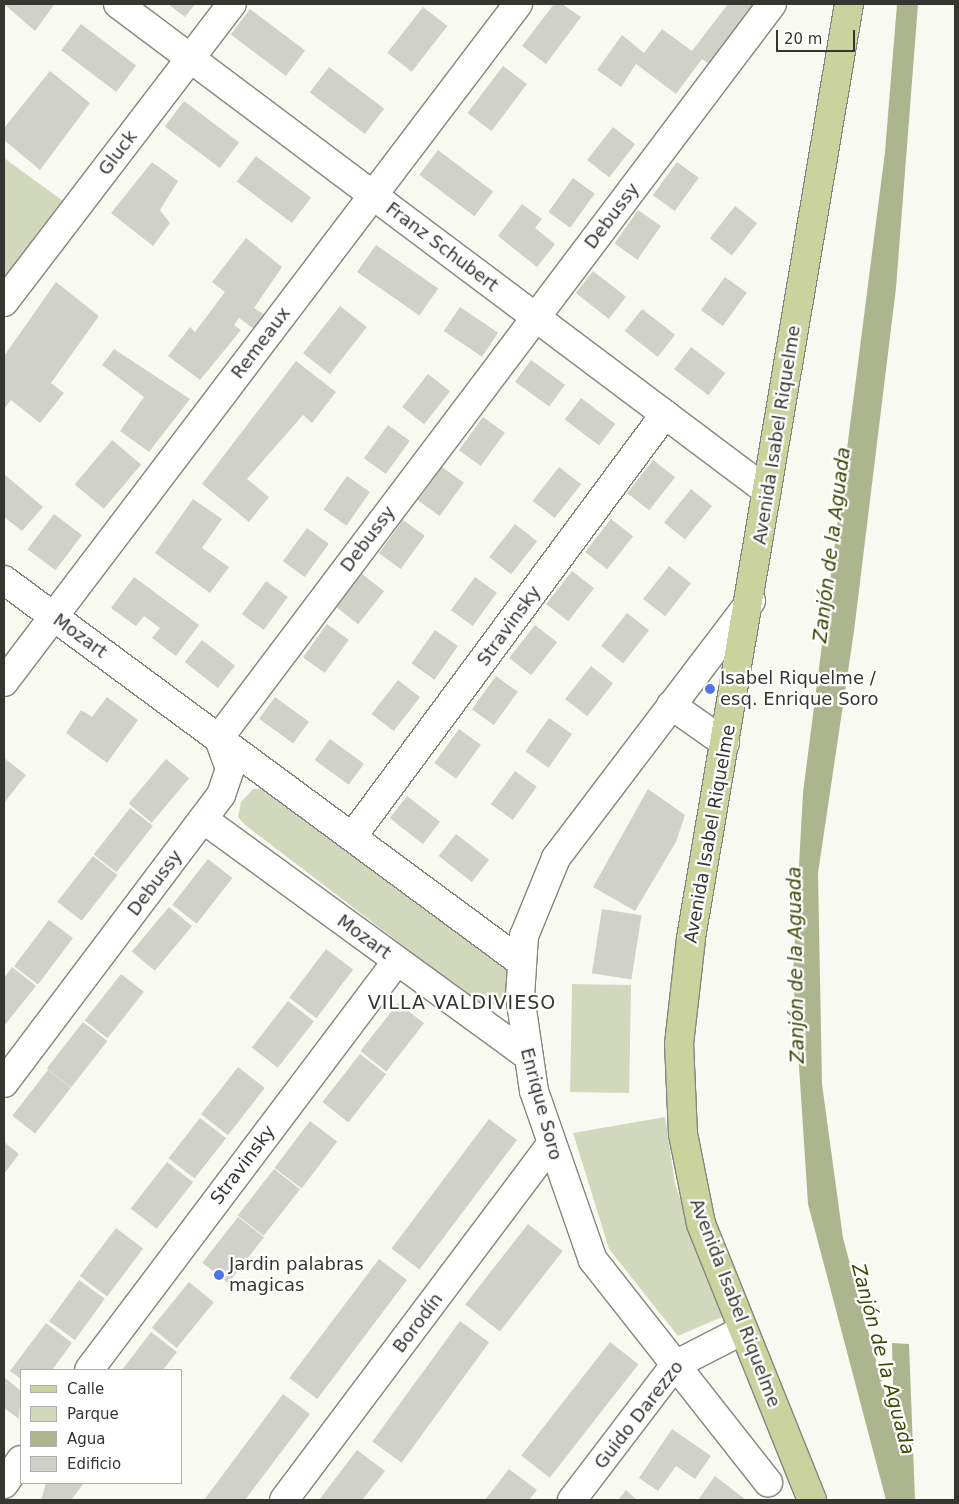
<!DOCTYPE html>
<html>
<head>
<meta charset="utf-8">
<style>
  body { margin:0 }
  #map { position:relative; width:959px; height:1504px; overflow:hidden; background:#f8faf1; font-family:"DejaVu Sans",sans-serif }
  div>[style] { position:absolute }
  .green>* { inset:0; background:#d2d8bc; transform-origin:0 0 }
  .water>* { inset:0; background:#acb58d }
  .building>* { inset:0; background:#d0d2c9; transform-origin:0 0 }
  .roads { filter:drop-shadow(1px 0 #84867e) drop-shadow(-1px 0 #84867e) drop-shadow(0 1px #84867e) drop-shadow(0 -1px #84867e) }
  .minor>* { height:28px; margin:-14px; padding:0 14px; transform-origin:14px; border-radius:14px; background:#fff }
  .primary>* { height:28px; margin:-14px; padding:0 14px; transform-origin:14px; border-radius:14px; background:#cad39e }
  .dots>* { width:14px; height:14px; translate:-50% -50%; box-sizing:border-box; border:2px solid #fff; border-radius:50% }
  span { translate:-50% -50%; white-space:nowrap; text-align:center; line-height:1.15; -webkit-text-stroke:4.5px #fff; paint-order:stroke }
  .street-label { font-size:18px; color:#353632 }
  .poi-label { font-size:18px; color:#353632 }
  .left { translate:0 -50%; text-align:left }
  .water-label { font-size:19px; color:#3d4602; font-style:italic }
  .neighbourhood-label { font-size:19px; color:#353632; letter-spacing:1px }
  .frame { position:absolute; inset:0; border:5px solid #353632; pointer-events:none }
  .legend { position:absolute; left:20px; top:1369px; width:162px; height:115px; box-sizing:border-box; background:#fff; border:1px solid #aeafad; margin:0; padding:6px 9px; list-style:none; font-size:15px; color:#353632 }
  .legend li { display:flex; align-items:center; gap:10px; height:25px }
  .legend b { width:25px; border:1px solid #aeafad }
  .scale { position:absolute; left:776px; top:30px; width:79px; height:22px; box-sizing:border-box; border:2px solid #353632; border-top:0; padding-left:6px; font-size:15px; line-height:18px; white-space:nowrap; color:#353632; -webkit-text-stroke:4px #fff; paint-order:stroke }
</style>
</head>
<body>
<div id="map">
  <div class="green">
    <div style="clip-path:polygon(4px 158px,63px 201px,4px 279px)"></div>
    <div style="clip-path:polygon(271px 788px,507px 965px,508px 994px,493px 1005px,478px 1003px,244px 824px,238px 817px,241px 802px,253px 789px)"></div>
    <div style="left:572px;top:984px;width:59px;height:108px;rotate:1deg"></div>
    <div style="clip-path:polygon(665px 1117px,675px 1184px,722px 1317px,678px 1336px,609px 1249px,573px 1133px)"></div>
  </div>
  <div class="water">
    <div style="clip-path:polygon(897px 4px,918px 4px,896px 288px,854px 631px,818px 873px,822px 1084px,843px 1238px,894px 1427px,892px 1343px,909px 1344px,915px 1500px,886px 1500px,808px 1204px,793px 974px,803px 793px,885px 152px)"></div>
  </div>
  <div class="building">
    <div style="clip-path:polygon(4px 4px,52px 4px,54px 5px,35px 31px)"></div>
    <div style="clip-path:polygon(168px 4px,195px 4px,185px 17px)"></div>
    <div style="clip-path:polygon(554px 4px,562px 4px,581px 17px,546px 64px,522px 46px)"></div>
    <div style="clip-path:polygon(728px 4px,766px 4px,716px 69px,702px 59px,676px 94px,636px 64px,621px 87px,597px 70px,622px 35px,644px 53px,662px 29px,692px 51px)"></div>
    <div style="left:423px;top:7px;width:31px;height:58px;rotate:38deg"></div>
    <div style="left:250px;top:9px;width:69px;height:32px;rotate:37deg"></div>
    <div style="left:81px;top:24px;width:69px;height:33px;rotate:37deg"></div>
    <div style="left:503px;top:66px;width:30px;height:59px;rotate:37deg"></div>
    <div style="left:329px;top:67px;width:69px;height:32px;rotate:37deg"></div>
    <div style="clip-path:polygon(50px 71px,90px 103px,40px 170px,4px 140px,4px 128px)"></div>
    <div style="left:184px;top:101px;width:69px;height:32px;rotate:37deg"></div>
    <div style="left:613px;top:127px;width:28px;height:42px;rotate:38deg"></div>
    <div style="left:438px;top:150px;width:69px;height:31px;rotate:37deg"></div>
    <div style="left:256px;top:156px;width:69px;height:32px;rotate:37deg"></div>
    <div style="clip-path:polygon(152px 162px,178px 181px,160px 210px,170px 223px,153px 246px,111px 213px)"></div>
    <div style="left:677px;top:162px;width:27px;height:41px;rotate:36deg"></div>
    <div style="left:573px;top:178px;width:27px;height:42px;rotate:36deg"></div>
    <div style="clip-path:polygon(522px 204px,542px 219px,535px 228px,555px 244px,537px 267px,498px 236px)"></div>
    <div style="left:735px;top:206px;width:28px;height:41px;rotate:38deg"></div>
    <div style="left:638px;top:210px;width:28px;height:41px;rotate:35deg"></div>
    <div style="clip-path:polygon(246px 238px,282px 267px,254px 308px,265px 315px,254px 329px,239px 318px,234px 325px,241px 330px,200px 380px,168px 356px,190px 327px,195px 332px,225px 292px,212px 282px)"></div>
    <div style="left:376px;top:245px;width:76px;height:33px;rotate:35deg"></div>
    <div style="left:593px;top:271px;width:42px;height:28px;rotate:38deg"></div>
    <div style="left:725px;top:277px;width:27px;height:41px;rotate:36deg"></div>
    <div style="clip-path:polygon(56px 282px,99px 316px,51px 383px,64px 393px,40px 423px,11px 400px,4px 409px,4px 356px)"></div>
    <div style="left:340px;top:306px;width:34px;height:60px;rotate:38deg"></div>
    <div style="left:460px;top:307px;width:46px;height:29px;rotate:34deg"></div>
    <div style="left:642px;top:309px;width:42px;height:28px;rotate:38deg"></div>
    <div style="left:691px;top:347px;width:43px;height:28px;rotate:37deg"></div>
    <div style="clip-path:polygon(114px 349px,190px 399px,149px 452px,120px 431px,144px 397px,102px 365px)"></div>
    <div style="left:531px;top:360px;width:42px;height:27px;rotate:36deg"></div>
    <div style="clip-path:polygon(296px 361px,336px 392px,312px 423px,303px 415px,247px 479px,269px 497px,249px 522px,202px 484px)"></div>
    <div style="left:428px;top:374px;width:28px;height:42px;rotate:38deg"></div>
    <div style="left:581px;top:398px;width:43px;height:27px;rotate:37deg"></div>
    <div style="left:483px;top:417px;width:27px;height:41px;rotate:36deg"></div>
    <div style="left:388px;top:425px;width:27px;height:41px;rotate:36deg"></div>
    <div style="left:112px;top:440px;width:38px;height:58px;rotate:40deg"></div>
    <div style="left:653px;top:460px;width:28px;height:42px;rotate:38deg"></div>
    <div style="left:442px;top:467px;width:27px;height:41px;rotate:36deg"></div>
    <div style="left:559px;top:467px;width:28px;height:43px;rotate:38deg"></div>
    <div style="clip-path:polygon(4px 474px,43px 507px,22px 531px,4px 517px)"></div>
    <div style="left:347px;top:476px;width:28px;height:41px;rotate:35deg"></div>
    <div style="left:691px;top:489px;width:27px;height:43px;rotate:39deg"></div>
    <div style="clip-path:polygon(193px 499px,222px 519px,202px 548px,229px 567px,210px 593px,155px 553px)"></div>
    <div style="left:54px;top:514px;width:35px;height:44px;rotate:37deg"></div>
    <div style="left:611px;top:519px;width:28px;height:42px;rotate:38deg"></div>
    <div style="left:403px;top:520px;width:27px;height:41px;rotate:36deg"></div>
    <div style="left:515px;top:524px;width:28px;height:42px;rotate:38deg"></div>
    <div style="left:307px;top:528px;width:27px;height:41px;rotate:36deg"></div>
    <div style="left:669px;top:566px;width:28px;height:42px;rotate:38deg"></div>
    <div style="left:572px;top:571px;width:28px;height:42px;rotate:38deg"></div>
    <div style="left:362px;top:574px;width:28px;height:42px;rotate:38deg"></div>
    <div style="clip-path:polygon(134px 577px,199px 625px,176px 656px,152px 638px,160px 628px,144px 616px,136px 626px,111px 608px)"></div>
    <div style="left:475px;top:577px;width:27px;height:41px;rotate:36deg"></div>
    <div style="left:266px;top:581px;width:27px;height:41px;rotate:36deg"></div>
    <div style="left:627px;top:613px;width:28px;height:42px;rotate:38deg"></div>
    <div style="left:327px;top:624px;width:27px;height:41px;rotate:36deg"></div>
    <div style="left:535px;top:625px;width:28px;height:42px;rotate:38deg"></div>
    <div style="left:435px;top:630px;width:28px;height:41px;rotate:35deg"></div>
    <div style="left:202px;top:640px;width:42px;height:28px;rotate:38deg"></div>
    <div style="left:591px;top:666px;width:28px;height:42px;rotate:38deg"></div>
    <div style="left:496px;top:676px;width:27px;height:41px;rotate:36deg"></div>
    <div style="left:398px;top:680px;width:28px;height:43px;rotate:38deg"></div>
    <div style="clip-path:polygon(107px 697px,138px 720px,107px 763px,66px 733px,81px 710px,92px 717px)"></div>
    <div style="left:275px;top:697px;width:42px;height:27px;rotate:36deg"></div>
    <div style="left:549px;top:718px;width:28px;height:41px;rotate:35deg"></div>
    <div style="left:459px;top:729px;width:27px;height:42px;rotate:36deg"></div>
    <div style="left:330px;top:739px;width:42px;height:26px;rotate:36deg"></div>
    <div style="clip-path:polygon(4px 758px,26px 775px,4px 803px)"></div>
    <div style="left:166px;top:759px;width:30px;height:58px;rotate:40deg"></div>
    <div style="left:515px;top:771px;width:27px;height:41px;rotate:36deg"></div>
    <div style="clip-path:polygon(648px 789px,685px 815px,676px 842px,635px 911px,593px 887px)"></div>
    <div style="left:407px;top:796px;width:42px;height:28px;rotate:38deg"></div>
    <div style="left:130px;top:808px;width:29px;height:59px;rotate:38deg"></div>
    <div style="left:456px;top:834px;width:42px;height:28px;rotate:38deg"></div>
    <div style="left:93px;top:856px;width:31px;height:58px;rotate:38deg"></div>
    <div style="left:208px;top:859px;width:31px;height:58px;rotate:38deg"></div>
    <div style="left:169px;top:907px;width:30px;height:58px;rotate:40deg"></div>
    <div style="left:602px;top:909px;width:40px;height:65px;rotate:9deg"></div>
    <div style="left:49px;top:920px;width:30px;height:58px;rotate:37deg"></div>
    <div style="left:326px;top:949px;width:34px;height:61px;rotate:37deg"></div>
    <div style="clip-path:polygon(12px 967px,36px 986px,4px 1026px,4px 978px)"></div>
    <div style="left:121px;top:974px;width:29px;height:59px;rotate:38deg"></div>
    <div style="left:288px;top:1001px;width:33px;height:59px;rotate:38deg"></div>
    <div style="left:398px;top:1003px;width:33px;height:61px;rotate:38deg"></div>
    <div style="left:83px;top:1022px;width:31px;height:59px;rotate:38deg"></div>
    <div style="left:360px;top:1054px;width:33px;height:61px;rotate:38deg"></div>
    <div style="left:238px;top:1067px;width:34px;height:60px;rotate:38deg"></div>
    <div style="left:48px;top:1070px;width:29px;height:58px;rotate:38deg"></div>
    <div style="left:200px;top:1118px;width:33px;height:51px;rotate:38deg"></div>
    <div style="left:489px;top:1119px;width:35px;height:162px;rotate:37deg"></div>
    <div style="left:310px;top:1121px;width:34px;height:59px;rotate:37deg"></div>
    <div style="clip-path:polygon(4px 1142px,19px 1154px,4px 1174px)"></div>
    <div style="left:167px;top:1162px;width:33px;height:59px;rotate:38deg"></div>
    <div style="left:274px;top:1169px;width:33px;height:59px;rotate:38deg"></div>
    <div style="left:238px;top:1217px;width:33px;height:58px;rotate:38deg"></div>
    <div style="left:528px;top:1224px;width:44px;height:102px;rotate:38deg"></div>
    <div style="left:116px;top:1228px;width:34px;height:60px;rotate:37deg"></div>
    <div style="left:379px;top:1259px;width:35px;height:149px;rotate:37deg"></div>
    <div style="left:79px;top:1280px;width:32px;height:51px;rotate:36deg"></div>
    <div style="left:189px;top:1282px;width:32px;height:59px;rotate:39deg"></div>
    <div style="left:460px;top:1321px;width:36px;height:149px;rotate:36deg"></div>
    <div style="clip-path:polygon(46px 1323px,72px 1343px,52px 1370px,21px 1370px,21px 1379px,10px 1371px)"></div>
    <div style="clip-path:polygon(151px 1332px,177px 1352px,163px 1370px,122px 1370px)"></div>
    <div style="left:610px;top:1342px;width:36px;height:144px;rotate:38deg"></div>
    <div style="clip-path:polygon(4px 1377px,21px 1391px,19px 1419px,4px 1408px)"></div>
    <div style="clip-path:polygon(283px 1394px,310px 1414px,245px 1500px,204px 1500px)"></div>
    <div style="clip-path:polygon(672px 1429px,711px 1456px,695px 1479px,676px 1466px,658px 1491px,639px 1478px)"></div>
    <div style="clip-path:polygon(357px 1450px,385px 1471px,362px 1500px,319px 1500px)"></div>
    <div style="clip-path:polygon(509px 1469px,537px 1490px,529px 1500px,485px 1500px)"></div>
    <div style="clip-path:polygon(715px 1476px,746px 1500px,698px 1500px)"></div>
    <div style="clip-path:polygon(46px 1483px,84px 1483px,71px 1500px,41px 1500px)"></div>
    <div style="clip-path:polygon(626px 1490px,637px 1500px,618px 1500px)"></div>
  </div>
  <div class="roads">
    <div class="minor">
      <div style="left:118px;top:4px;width:811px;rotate:36.88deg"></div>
      <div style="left:4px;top:302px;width:375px;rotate:-52.6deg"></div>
      <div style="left:4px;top:580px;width:643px;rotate:36.46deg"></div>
      <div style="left:751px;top:601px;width:323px;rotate:127.2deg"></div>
      <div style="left:556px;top:858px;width:84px;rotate:112.3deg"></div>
      <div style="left:524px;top:936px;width:60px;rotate:93.8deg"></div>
      <div style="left:520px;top:996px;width:96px;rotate:81.6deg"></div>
      <div style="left:534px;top:1091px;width:179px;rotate:70.8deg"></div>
      <div style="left:593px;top:1260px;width:283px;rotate:51.8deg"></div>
      <div style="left:4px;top:682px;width:851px;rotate:-52.83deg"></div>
      <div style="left:671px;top:705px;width:66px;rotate:35.1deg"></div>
      <div style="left:219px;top:738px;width:919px;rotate:-53.01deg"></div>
      <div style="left:203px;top:819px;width:399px;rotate:36.1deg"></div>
      <div style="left:352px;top:837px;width:526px;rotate:-53.5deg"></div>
      <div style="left:4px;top:1083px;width:361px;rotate:-53deg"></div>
      <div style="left:221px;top:795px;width:28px;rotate:-71deg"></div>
      <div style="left:230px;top:769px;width:33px;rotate:-110deg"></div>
      <div style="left:89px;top:1370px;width:512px;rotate:-53.02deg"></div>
      <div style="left:4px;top:1484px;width:29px;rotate:-55deg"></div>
      <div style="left:284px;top:1500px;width:444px;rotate:-53.1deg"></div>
      <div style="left:572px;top:1500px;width:170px;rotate:-52.7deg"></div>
      <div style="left:675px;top:1365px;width:76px;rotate:-27.2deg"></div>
    </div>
    <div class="primary">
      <div style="left:812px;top:1500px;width:297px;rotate:-111.9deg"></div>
      <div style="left:701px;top:1224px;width:92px;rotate:-101.3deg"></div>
      <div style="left:683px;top:1134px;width:90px;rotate:-92.5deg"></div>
      <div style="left:679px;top:1044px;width:107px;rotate:-83.5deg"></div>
      <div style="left:691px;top:938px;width:947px;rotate:-80.4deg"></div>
    </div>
  </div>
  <div class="dots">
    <div style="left:710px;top:689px;background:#5175e9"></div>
    <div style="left:219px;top:1275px;background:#5175e9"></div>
  </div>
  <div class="street-label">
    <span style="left:118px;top:153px;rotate:-53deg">Gluck</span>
    <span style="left:612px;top:216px;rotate:-53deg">Debussy</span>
    <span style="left:442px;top:247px;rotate:37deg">Franz Schubert</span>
    <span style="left:261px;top:343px;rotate:-53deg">Remeaux</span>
    <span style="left:777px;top:435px;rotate:-81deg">Avenida Isabel Riquelme</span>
    <span style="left:368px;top:539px;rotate:-53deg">Debussy</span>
    <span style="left:509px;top:626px;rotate:-54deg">Stravinsky</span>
    <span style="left:80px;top:636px;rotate:36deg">Mozart</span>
    <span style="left:710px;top:834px;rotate:-80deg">Avenida Isabel Riquelme</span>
    <span style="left:155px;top:883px;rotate:-53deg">Debussy</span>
    <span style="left:364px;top:937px;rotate:36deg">Mozart</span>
    <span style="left:541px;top:1104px;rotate:75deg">Enrique Soro</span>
    <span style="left:243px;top:1165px;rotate:-53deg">Stravinsky</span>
    <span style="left:735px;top:1303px;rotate:69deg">Avenida Isabel Riquelme</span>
    <span style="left:418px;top:1323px;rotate:-53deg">Borodín</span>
    <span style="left:639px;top:1415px;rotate:-52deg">Guido Darezzo</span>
  </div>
  <div class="poi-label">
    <span class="left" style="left:720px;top:689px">Isabel Riquelme /<br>esq. Enrique Soro</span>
    <span class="left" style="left:229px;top:1275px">Jardin palabras<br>magicas</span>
  </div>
  <div class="water-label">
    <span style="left:832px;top:545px;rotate:-83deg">Zanjón de la Aguada</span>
    <span style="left:796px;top:965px;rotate:-91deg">Zanjón de la Aguada</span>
    <span style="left:883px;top:1359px;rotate:75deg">Zanjón de la Aguada</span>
  </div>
  <div class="neighbourhood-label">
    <span style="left:462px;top:1003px">VILLA VALDIVIESO</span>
  </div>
  <div class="frame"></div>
  <ul class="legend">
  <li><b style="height:6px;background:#cad39e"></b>Calle</li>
  <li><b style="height:14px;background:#d2d8bc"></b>Parque</li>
  <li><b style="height:14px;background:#acb58d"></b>Agua</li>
  <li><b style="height:14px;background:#d0d2c9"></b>Edificio</li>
  </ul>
  <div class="scale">20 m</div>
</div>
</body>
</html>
